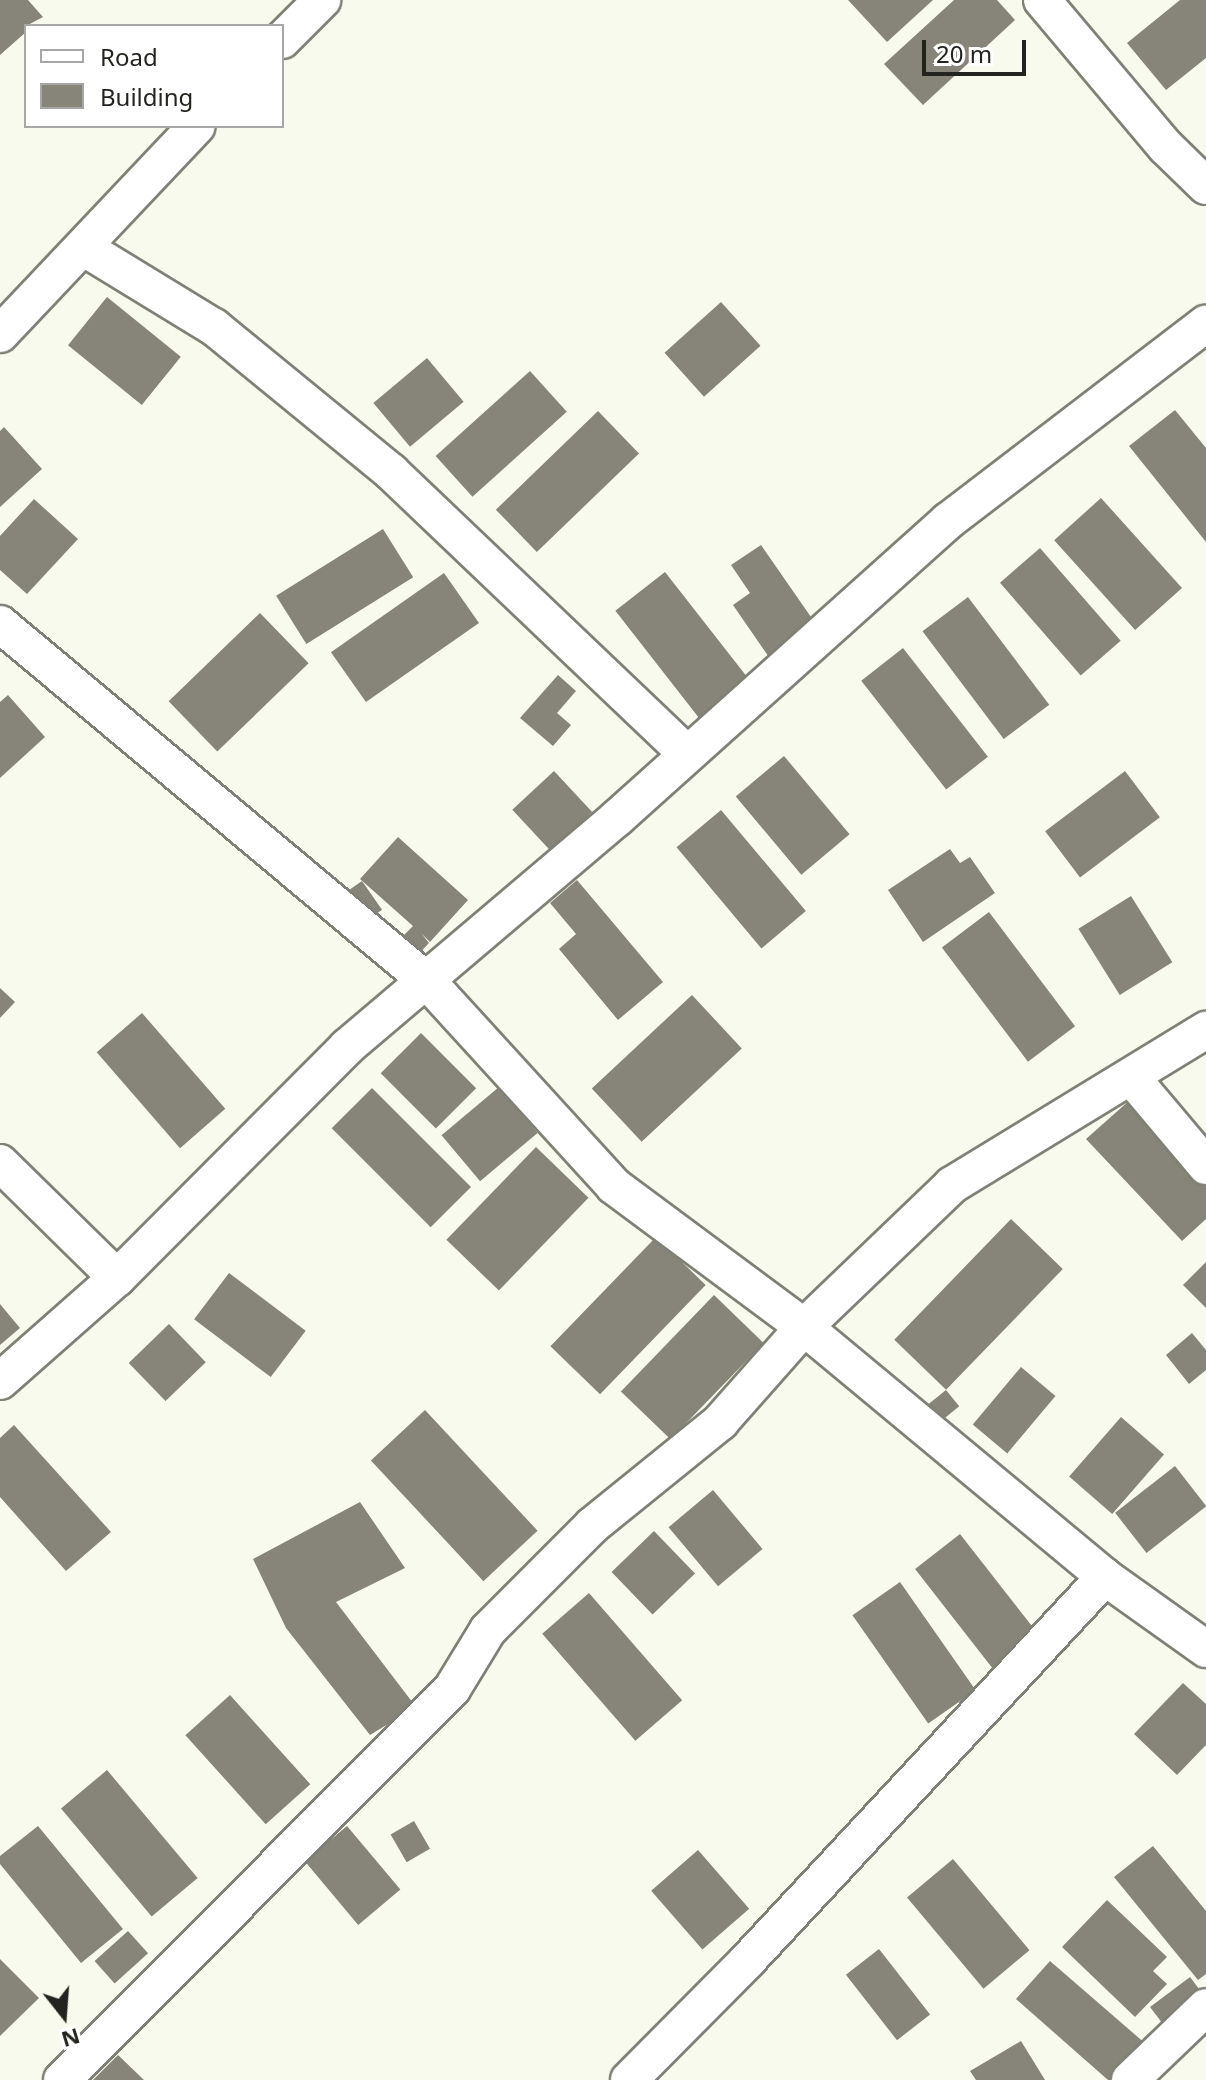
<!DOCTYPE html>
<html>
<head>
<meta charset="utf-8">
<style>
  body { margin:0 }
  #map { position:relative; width:1206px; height:2080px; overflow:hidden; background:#f9faee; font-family:"Noto Sans",sans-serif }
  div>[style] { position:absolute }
  .building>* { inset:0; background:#87847a; transform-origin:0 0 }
  .roads { filter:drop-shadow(2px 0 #808176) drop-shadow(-2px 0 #808176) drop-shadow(0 2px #808176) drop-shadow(0 -2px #808176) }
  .minor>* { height:36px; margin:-18px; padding:0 18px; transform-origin:18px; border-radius:18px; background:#fff }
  span { translate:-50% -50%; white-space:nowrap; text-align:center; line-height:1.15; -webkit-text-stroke:6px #fff; paint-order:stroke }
  .legend { position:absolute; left:24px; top:24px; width:260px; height:104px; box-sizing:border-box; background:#fff; border:2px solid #a7a7a5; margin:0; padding:10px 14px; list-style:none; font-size:24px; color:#23231f }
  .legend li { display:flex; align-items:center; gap:16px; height:40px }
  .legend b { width:40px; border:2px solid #a7a7a5 }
  .north { position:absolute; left:24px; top:1976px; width:80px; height:80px; -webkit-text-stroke:6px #fff; paint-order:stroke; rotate:163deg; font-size:22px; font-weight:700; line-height:32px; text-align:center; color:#23231f }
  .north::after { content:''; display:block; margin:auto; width:28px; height:36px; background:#23231f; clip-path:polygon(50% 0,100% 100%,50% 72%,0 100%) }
  .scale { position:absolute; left:922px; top:40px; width:104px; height:36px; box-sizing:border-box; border:4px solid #23231f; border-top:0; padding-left:10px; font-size:24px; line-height:28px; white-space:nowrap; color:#23231f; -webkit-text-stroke:6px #fff; paint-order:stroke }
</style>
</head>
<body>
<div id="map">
  <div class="building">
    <div style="clip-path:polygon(0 0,28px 0,43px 17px,26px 26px,26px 32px,0 55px)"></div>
    <div style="clip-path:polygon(848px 0,933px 0,887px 42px)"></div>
    <div style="clip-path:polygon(954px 0,997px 0,1015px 20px,923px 105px,884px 64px)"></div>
    <div style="clip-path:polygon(1180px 0,1206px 0,1206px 58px,1166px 90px,1127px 43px)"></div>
    <div style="left:107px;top:297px;width:95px;height:62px;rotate:39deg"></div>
    <div style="left:721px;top:302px;width:59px;height:76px;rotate:48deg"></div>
    <div style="left:427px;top:358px;width:57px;height:70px;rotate:50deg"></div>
    <div style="left:530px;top:371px;width:55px;height:127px;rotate:48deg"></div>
    <div style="clip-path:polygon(1175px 410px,1206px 448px,1206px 542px,1129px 446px)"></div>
    <div style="left:598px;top:411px;width:59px;height:142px;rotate:46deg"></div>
    <div style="clip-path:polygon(4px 427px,42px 469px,0 507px,0 431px)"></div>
    <div style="left:1101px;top:498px;width:121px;height:63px;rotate:48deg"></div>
    <div style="clip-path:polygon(34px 499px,78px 539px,27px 594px,0 570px,0 536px)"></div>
    <div style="left:383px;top:529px;width:57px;height:126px;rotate:58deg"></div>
    <div style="clip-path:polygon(761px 545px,820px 630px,773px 663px,733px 605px,750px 593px,731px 565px)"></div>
    <div style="left:1040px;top:548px;width:123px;height:53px;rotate:49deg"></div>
    <div style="left:665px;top:572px;width:141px;height:63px;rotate:52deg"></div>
    <div style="left:444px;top:573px;width:61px;height:138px;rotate:55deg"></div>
    <div style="left:968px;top:597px;width:135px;height:57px;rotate:53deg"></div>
    <div style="left:260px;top:613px;width:70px;height:127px;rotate:46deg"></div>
    <div style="left:903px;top:648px;width:138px;height:53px;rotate:52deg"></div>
    <div style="clip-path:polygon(558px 675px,576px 691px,557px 713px,571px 725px,553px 746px,520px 718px)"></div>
    <div style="clip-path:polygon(8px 695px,45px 737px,0 778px,0 702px)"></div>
    <div style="left:784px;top:756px;width:102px;height:63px;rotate:50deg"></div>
    <div style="left:554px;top:771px;width:56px;height:57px;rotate:47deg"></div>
    <div style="left:1125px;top:771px;width:58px;height:100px;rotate:53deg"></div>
    <div style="left:721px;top:810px;width:132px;height:58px;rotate:50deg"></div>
    <div style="clip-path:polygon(398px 837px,468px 900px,430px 942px,421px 933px,429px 943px,415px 958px,397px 942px,413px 926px,360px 879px)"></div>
    <div style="clip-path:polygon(950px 849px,960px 863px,970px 857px,995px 893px,923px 942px,888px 890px)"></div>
    <div style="clip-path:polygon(577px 880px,663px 982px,618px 1020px,559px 949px,576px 934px,550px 903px)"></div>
    <div style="left:362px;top:881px;width:35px;height:21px;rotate:55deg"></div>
    <div style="left:1131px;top:896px;width:78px;height:62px;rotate:58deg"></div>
    <div style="left:989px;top:912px;width:143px;height:59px;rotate:53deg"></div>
    <div style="clip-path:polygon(0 988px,15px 1002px,0 1018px)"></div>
    <div style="left:692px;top:995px;width:73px;height:137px;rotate:47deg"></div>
    <div style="left:142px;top:1013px;width:127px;height:60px;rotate:49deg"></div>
    <div style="left:421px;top:1033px;width:78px;height:57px;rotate:45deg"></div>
    <div style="left:499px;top:1087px;width:60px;height:75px;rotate:50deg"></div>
    <div style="left:372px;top:1088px;width:140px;height:57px;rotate:45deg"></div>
    <div style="clip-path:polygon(1131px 1099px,1206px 1179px,1206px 1219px,1182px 1241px,1086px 1139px)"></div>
    <div style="left:536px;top:1147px;width:73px;height:129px;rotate:44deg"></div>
    <div style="left:1011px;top:1219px;width:72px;height:168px;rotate:44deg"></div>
    <div style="left:656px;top:1237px;width:69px;height:152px;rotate:44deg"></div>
    <div style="clip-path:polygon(1206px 1262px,1206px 1308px,1183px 1285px)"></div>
    <div style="left:229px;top:1273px;width:96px;height:58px;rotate:37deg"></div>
    <div style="left:714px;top:1295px;width:69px;height:134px;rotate:44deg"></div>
    <div style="clip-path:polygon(0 1304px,20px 1328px,0 1345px)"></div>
    <div style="left:169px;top:1324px;width:53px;height:56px;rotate:46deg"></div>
    <div style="clip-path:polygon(1192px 1333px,1206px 1350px,1206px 1370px,1189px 1384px,1166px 1355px)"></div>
    <div style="left:1021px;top:1367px;width:45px;height:75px;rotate:40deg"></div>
    <div style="left:946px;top:1390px;width:21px;height:24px;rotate:51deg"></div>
    <div style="left:425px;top:1410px;width:165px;height:74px;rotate:47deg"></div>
    <div style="left:1121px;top:1417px;width:57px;height:79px;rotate:41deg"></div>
    <div style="clip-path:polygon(14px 1425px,111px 1532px,66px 1571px,0 1497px,0 1438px)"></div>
    <div style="left:1175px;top:1466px;width:51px;height:76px;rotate:52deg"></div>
    <div style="left:713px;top:1490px;width:77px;height:58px;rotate:50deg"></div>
    <div style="clip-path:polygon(360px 1502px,405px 1568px,336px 1602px,416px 1707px,370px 1735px,286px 1628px,253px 1559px)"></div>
    <div style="left:654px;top:1531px;width:59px;height:59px;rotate:46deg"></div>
    <div style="left:960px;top:1534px;width:133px;height:57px;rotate:52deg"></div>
    <div style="left:900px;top:1582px;width:132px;height:58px;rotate:55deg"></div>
    <div style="left:589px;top:1593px;width:142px;height:62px;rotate:49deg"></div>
    <div style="clip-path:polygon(1183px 1683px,1206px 1704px,1206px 1745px,1177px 1775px,1134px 1734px)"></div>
    <div style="left:230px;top:1695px;width:120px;height:60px;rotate:48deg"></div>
    <div style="left:107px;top:1770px;width:141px;height:60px;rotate:50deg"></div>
    <div style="left:414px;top:1821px;width:32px;height:27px;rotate:60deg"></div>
    <div style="clip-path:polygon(38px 1826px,123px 1929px,81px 1963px,0 1864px,0 1856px)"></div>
    <div style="left:347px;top:1826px;width:83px;height:55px;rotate:50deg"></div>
    <div style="clip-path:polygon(1153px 1846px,1206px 1911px,1206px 1974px,1198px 1980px,1114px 1877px)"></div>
    <div style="left:698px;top:1850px;width:78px;height:62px;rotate:49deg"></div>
    <div style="left:953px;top:1859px;width:119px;height:60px;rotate:50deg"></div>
    <div style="clip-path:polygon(1107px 1900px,1167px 1957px,1153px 1971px,1167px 1984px,1135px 2017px,1062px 1947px)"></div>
    <div style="left:128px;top:1931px;width:30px;height:45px;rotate:48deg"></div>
    <div style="left:879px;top:1949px;width:83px;height:42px;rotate:52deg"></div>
    <div style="clip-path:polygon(0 1959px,39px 1998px,0 2036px)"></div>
    <div style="clip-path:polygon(1050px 1961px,1147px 2045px,1116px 2080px,1108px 2080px,1016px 1999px)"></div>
    <div style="left:1190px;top:1977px;width:21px;height:50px;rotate:53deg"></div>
    <div style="clip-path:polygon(1021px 2041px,1045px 2080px,976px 2080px,970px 2071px)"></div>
    <div style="clip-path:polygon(118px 2055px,144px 2080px,93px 2080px)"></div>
  </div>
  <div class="roads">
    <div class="minor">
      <div style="left:1042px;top:0;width:192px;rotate:49.9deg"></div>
      <div style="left:1166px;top:147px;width:56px;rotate:44.3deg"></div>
      <div style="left:282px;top:40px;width:57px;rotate:-45deg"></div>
      <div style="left:86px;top:249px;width:150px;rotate:31.4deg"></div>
      <div style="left:214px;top:327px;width:229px;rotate:39.3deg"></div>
      <div style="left:391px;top:472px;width:409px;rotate:43.6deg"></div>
      <div style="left:0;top:334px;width:286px;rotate:-46.6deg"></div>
      <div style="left:0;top:624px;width:557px;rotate:39.9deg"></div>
      <div style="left:427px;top:981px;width:277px;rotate:47.6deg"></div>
      <div style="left:614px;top:1186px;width:237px;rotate:36.6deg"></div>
      <div style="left:804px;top:1327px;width:391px;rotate:39.7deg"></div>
      <div style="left:1105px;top:1577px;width:124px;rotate:35.5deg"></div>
      <div style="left:1132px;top:1078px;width:115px;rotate:49.9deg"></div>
      <div style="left:0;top:1163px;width:164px;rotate:44.5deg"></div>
      <div style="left:0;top:1381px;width:156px;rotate:-41.4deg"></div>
      <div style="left:117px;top:1278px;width:326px;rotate:-45.1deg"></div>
      <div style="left:347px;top:1047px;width:354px;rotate:-40.3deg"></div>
      <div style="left:617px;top:818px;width:445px;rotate:-41.9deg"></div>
      <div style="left:948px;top:521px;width:325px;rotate:-37.4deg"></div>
      <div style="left:62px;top:2080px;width:552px;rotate:-45.07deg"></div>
      <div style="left:452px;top:1689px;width:69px;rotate:-58.6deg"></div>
      <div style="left:488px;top:1630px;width:148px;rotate:-45deg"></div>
      <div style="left:593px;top:1525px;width:164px;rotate:-39deg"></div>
      <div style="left:720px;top:1422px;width:127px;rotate:-48.5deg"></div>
      <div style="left:804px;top:1327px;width:205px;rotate:-43.8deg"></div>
      <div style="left:952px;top:1185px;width:298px;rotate:-31.4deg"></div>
      <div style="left:629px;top:2080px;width:168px;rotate:-45.2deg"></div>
      <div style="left:747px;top:1961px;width:525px;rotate:-47.01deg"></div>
      <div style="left:1130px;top:2080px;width:105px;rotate:-43.8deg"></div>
    </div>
  </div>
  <ul class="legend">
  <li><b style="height:10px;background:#fff"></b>Road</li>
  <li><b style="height:22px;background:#87847a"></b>Building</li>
  </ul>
  <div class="north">N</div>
  <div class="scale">20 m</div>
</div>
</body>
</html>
